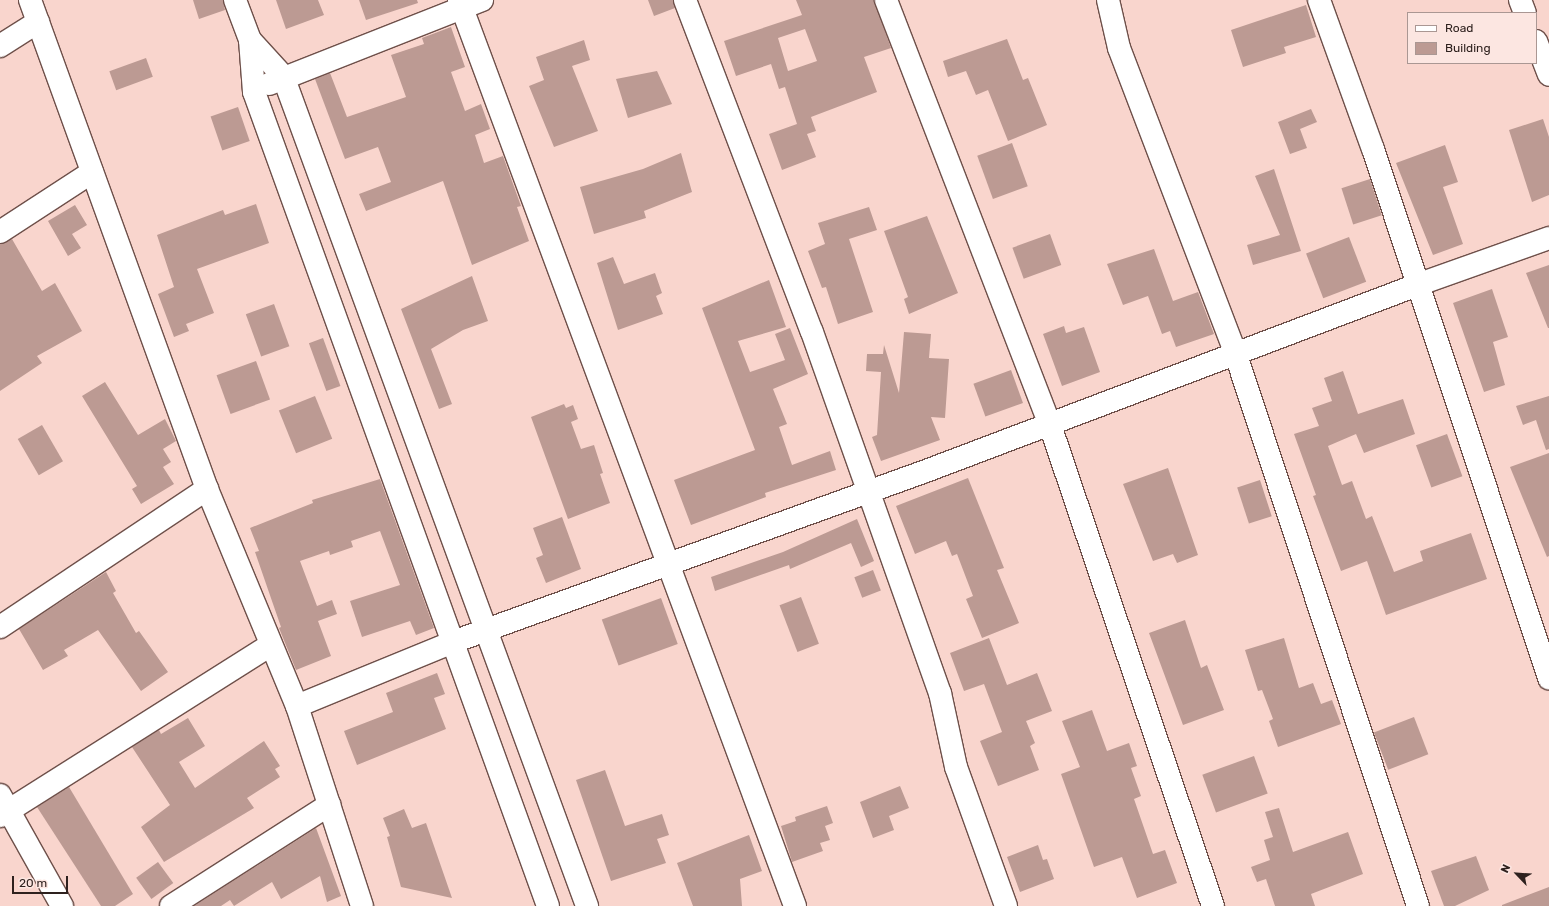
<!DOCTYPE html>
<html>
<head>
<meta charset="utf-8">
<style>
  body { margin:0 }
  #map { position:relative; width:1549px; height:906px; overflow:hidden; background:#f9d5cd; font-family:Rubik,sans-serif }
  div>[style] { position:absolute }
  .building>* { inset:0; background:#bc9a93; transform-origin:0 0 }
  .roads { filter:drop-shadow(1px 0 #6e504a) drop-shadow(-1px 0 #6e504a) drop-shadow(0 1px #6e504a) drop-shadow(0 -1px #6e504a) }
  .minor>* { height:22px; margin:-11px; padding:0 11px; transform-origin:11px; border-radius:11px; background:#fff }
  span { translate:-50% -50%; white-space:nowrap; text-align:center; line-height:1.15; -webkit-text-stroke:3px #fce6e1; paint-order:stroke }
  .legend { position:absolute; left:1407px; top:12px; width:130px; height:52px; box-sizing:border-box; background:#fce6e1; border:1px solid #aa9793; margin:0; padding:5px 7px; list-style:none; font-size:12px; color:#2e211e }
  .legend li { display:flex; align-items:center; gap:8px; height:20px }
  .legend b { width:20px; border:1px solid #aa9793 }
  .north { position:absolute; left:1497px; top:854px; width:40px; height:40px; -webkit-text-stroke:3px #fce6e1; paint-order:stroke; rotate:295deg; font-size:11px; font-weight:700; line-height:16px; text-align:center; color:#2e211e }
  .north::after { content:''; display:block; margin:auto; width:14px; height:18px; background:#2e211e; clip-path:polygon(50% 0,100% 100%,50% 72%,0 100%) }
  .scale { position:absolute; left:12px; top:876px; width:56px; height:18px; box-sizing:border-box; border:2px solid #2e211e; border-top:0; padding-left:5px; font-size:12px; line-height:14px; white-space:nowrap; color:#2e211e; -webkit-text-stroke:3px #fce6e1; paint-order:stroke }
</style>
</head>
<body>
<div id="map">
  <div class="building">
    <div style="clip-path:polygon(193px 0,223px 0,225px 10px,199px 19px)"></div>
    <div style="clip-path:polygon(276px 0,318px 0,324px 15px,286px 29px)"></div>
    <div style="clip-path:polygon(359px 0,417px 0,418px 3px,366px 20px)"></div>
    <div style="clip-path:polygon(648px 0,673px 0,675px 8px,654px 16px)"></div>
    <div style="clip-path:polygon(evenodd,796px 0,874px 0,891px 48px,864px 57px,877px 92px,811px 117px,816px 131px,807px 134px,816px 157px,782px 170px,769px 134px,797px 124px,785px 87px,779px 89px,771px 64px,736px 76px,724px 41px,802px 15px,796px 0,805px 29px,817px 61px,788px 71px,778px 38px,805px 29px)"></div>
    <div style="clip-path:polygon(1306px 5px,1316px 37px,1284px 47px,1286px 53px,1243px 67px,1231px 30px)"></div>
    <div style="clip-path:polygon(451px 27px,465px 67px,451px 72px,465px 111px,481px 104px,490px 129px,475px 135px,484px 163px,503px 156px,521px 206px,517px 207px,529px 241px,472px 265px,443px 181px,366px 211px,359px 194px,391px 182px,378px 147px,345px 159px,315px 79px,330px 73px,347px 117px,406px 97px,391px 55px,424px 44px,422px 38px)"></div>
    <div style="clip-path:polygon(1007px 39px,1023px 80px,1028px 78px,1047px 125px,1008px 141px,988px 90px,976px 95px,966px 71px,948px 77px,943px 61px)"></div>
    <div style="clip-path:polygon(584px 40px,590px 60px,572px 66px,598px 131px,554px 147px,529px 86px,544px 80px,536px 57px)"></div>
    <div style="left:146px;top:58px;width:20px;height:39px;rotate:70deg"></div>
    <div style="clip-path:polygon(657px 71px,672px 104px,628px 118px,616px 79px)"></div>
    <div style="left:238px;top:107px;width:36px;height:29px;rotate:71deg"></div>
    <div style="clip-path:polygon(1311px 109px,1317px 122px,1300px 129px,1307px 148px,1290px 154px,1278px 122px)"></div>
    <div style="clip-path:polygon(1543px 119px,1549px 137px,1549px 195px,1532px 202px,1509px 130px)"></div>
    <div style="left:1012px;top:143px;width:46px;height:37px;rotate:70deg"></div>
    <div style="clip-path:polygon(1445px 145px,1458px 182px,1443px 187px,1463px 244px,1433px 255px,1396px 163px)"></div>
    <div style="clip-path:polygon(681px 153px,692px 192px,644px 211px,646px 218px,594px 234px,580px 187px,643px 169px)"></div>
    <div style="clip-path:polygon(1274px 169px,1301px 251px,1253px 265px,1247px 245px,1280px 235px,1255px 176px)"></div>
    <div style="left:1370px;top:179px;width:38px;height:30px;rotate:72deg"></div>
    <div style="clip-path:polygon(256px 204px,269px 243px,197px 269px,214px 313px,186px 324px,189px 331px,174px 337px,158px 294px,174px 287px,157px 235px,223px 210px,225px 215px)"></div>
    <div style="clip-path:polygon(75px 205px,87px 225px,72px 234px,81px 248px,68px 256px,48px 221px)"></div>
    <div style="clip-path:polygon(869px 207px,877px 230px,849px 239px,873px 312px,838px 324px,826px 287px,822px 288px,808px 251px,825px 244px,818px 223px)"></div>
    <div style="clip-path:polygon(927px 216px,958px 293px,909px 314px,904px 299px,908px 297px,884px 231px)"></div>
    <div style="left:1050px;top:234px;width:33px;height:40px;rotate:70deg"></div>
    <div style="left:1349px;top:237px;width:48px;height:46px;rotate:69deg"></div>
    <div style="clip-path:polygon(12px 239px,42px 291px,55px 283px,82px 331px,37px 356px,42px 363px,0 391px,0 244px)"></div>
    <div style="clip-path:polygon(1154px 249px,1173px 301px,1198px 292px,1214px 334px,1176px 347px,1170px 331px,1162px 334px,1148px 296px,1123px 305px,1107px 264px)"></div>
    <div style="clip-path:polygon(613px 257px,624px 284px,655px 273px,662px 293px,656px 296px,663px 314px,618px 330px,597px 263px)"></div>
    <div style="clip-path:polygon(1549px 265px,1549px 328px,1548px 328px,1526px 273px)"></div>
    <div style="clip-path:polygon(472px 276px,488px 321px,463px 330px,431px 349px,452px 404px,439px 409px,401px 309px)"></div>
    <div style="clip-path:polygon(769px 280px,786px 327px,738px 341px,750px 372px,785px 360px,775px 334px,790px 328px,808px 374px,773px 389px,787px 424px,779px 427px,792px 465px,830px 451px,836px 470px,765px 493px,766px 497px,691px 525px,674px 480px,755px 450px,702px 308px)"></div>
    <div style="clip-path:polygon(1492px 289px,1508px 337px,1493px 342px,1505px 385px,1484px 392px,1453px 303px)"></div>
    <div style="left:274px;top:304px;width:45px;height:30px;rotate:70deg"></div>
    <div style="clip-path:polygon(1064px 326px,1066px 333px,1084px 327px,1100px 372px,1062px 386px,1043px 334px)"></div>
    <div style="clip-path:polygon(904px 332px,931px 334px,929px 358px,949px 359px,945px 418px,931px 417px,940px 440px,881px 461px,872px 437px,877px 435px,881px 372px,866px 371px,867px 354px,883px 354px,884px 345px,899px 393px)"></div>
    <div style="left:323px;top:338px;width:51px;height:15px;rotate:70deg"></div>
    <div style="left:256px;top:361px;width:41px;height:42px;rotate:70deg"></div>
    <div style="left:1011px;top:370px;width:35px;height:40px;rotate:70deg"></div>
    <div style="clip-path:polygon(1343px 371px,1358px 414px,1403px 399px,1415px 434px,1364px 453px,1356px 434px,1328px 446px,1342px 485px,1352px 481px,1366px 519px,1372px 516px,1394px 572px,1423px 561px,1420px 551px,1471px 533px,1487px 579px,1386px 615px,1367px 561px,1341px 571px,1313px 496px,1316px 495px,1294px 434px,1319px 426px,1312px 408px,1332px 401px,1324px 378px)"></div>
    <div style="clip-path:polygon(105px 382px,138px 435px,165px 419px,176px 441px,163px 449px,171px 462px,163px 467px,174px 484px,141px 504px,132px 489px,137px 486px,82px 396px)"></div>
    <div style="left:315px;top:396px;width:46px;height:39px;rotate:68deg"></div>
    <div style="clip-path:polygon(1549px 396px,1549px 449px,1546px 450px,1536px 420px,1523px 425px,1516px 406px)"></div>
    <div style="clip-path:polygon(564px 404px,566px 408px,573px 405px,578px 419px,571px 422px,581px 449px,594px 445px,603px 473px,600px 474px,610px 503px,568px 519px,531px 417px)"></div>
    <div style="left:42px;top:425px;width:42px;height:28px;rotate:60deg"></div>
    <div style="left:1447px;top:434px;width:45px;height:33px;rotate:70deg"></div>
    <div style="clip-path:polygon(1549px 453px,1549px 556px,1547px 557px,1510px 467px)"></div>
    <div style="clip-path:polygon(1168px 468px,1198px 555px,1177px 563px,1173px 554px,1153px 561px,1123px 484px)"></div>
    <div style="clip-path:polygon(968px 478px,1004px 568px,997px 570px,1019px 623px,982px 638px,966px 599px,973px 596px,957px 554px,952px 556px,946px 541px,915px 554px,896px 506px)"></div>
    <div style="clip-path:polygon(380px 479px,434px 628px,416px 635px,410px 621px,362px 637px,350px 601px,400px 585px,380px 531px,351px 541px,353px 547px,330px 555px,329px 551px,300px 561px,317px 606px,332px 600px,337px 614px,318px 621px,331px 656px,296px 670px,279px 628px,281px 627px,255px 552px,259px 551px,250px 528px,313px 503px,312px 500px)"></div>
    <div style="left:1260px;top:480px;width:38px;height:24px;rotate:72deg"></div>
    <div style="clip-path:polygon(562px 517px,581px 569px,546px 583px,536px 558px,543px 555px,533px 528px)"></div>
    <div style="clip-path:polygon(857px 519px,874px 561px,861px 567px,851px 543px,790px 569px,789px 565px,715px 591px,711px 577px,783px 552px)"></div>
    <div style="left:873px;top:570px;width:22px;height:20px;rotate:69deg"></div>
    <div style="clip-path:polygon(106px 572px,116px 591px,113px 593px,136px 633px,139px 631px,168px 672px,141px 691px,98px 630px,64px 650px,68px 656px,43px 670px,19px 629px)"></div>
    <div style="left:801px;top:597px;width:50px;height:23px;rotate:69deg"></div>
    <div style="left:661px;top:598px;width:49px;height:63px;rotate:70deg"></div>
    <div style="clip-path:polygon(1185px 620px,1201px 668px,1207px 665px,1224px 710px,1183px 725px,1149px 633px)"></div>
    <div style="clip-path:polygon(989px 638px,1007px 685px,1037px 673px,1052px 711px,1026px 721px,1035px 743px,1030px 746px,1039px 770px,998px 786px,980px 741px,1002px 732px,984px 684px,964px 691px,950px 653px)"></div>
    <div style="clip-path:polygon(1284px 638px,1299px 688px,1313px 683px,1321px 704px,1332px 700px,1341px 724px,1278px 747px,1269px 721px,1273px 719px,1262px 690px,1258px 691px,1245px 650px)"></div>
    <div style="clip-path:polygon(437px 673px,445px 694px,434px 698px,446px 729px,357px 765px,344px 731px,393px 712px,386px 693px)"></div>
    <div style="clip-path:polygon(1092px 710px,1107px 751px,1129px 743px,1137px 766px,1131px 768px,1141px 796px,1134px 799px,1153px 854px,1165px 850px,1177px 883px,1137px 898px,1122px 857px,1094px 867px,1061px 774px,1080px 767px,1062px 721px)"></div>
    <div style="left:1414px;top:717px;width:40px;height:43px;rotate:69deg"></div>
    <div style="clip-path:polygon(188px 718px,205px 746px,179px 762px,195px 788px,264px 741px,280px 766px,275px 769px,280px 777px,247px 798px,254px 808px,164px 862px,141px 827px,170px 805px,132px 747px,159px 730px,161px 734px)"></div>
    <div style="left:1254px;top:756px;width:40px;height:55px;rotate:70deg"></div>
    <div style="clip-path:polygon(605px 770px,625px 826px,662px 814px,669px 835px,657px 839px,666px 863px,611px 881px,576px 780px)"></div>
    <div style="clip-path:polygon(900px 786px,909px 808px,889px 816px,894px 830px,873px 838px,860px 802px)"></div>
    <div style="clip-path:polygon(69px 787px,133px 894px,115px 906px,101px 906px,37px 807px)"></div>
    <div style="clip-path:polygon(827px 806px,833px 823px,825px 826px,830px 840px,820px 843px,823px 851px,792px 862px,781px 826px,796px 821px,795px 817px)"></div>
    <div style="clip-path:polygon(1279px 808px,1293px 852px,1348px 832px,1363px 874px,1311px 894px,1315px 906px,1275px 906px,1266px 879px,1257px 882px,1251px 867px,1270px 860px,1264px 840px,1273px 837px,1265px 812px)"></div>
    <div style="clip-path:polygon(404px 809px,412px 828px,426px 823px,452px 898px,401px 887px,387px 837px,390px 836px,383px 818px)"></div>
    <div style="clip-path:polygon(316px 828px,341px 896px,327px 902px,320px 876px,281px 899px,272px 882px,234px 906px,230px 900px,221px 906px,194px 906px)"></div>
    <div style="clip-path:polygon(749px 835px,762px 871px,740px 879px,742px 906px,693px 906px,677px 863px)"></div>
    <div style="clip-path:polygon(1038px 845px,1043px 860px,1047px 859px,1054px 879px,1020px 892px,1007px 857px)"></div>
    <div style="clip-path:polygon(1476px 856px,1489px 890px,1455px 906px,1444px 906px,1431px 871px)"></div>
    <div style="left:158px;top:862px;width:26px;height:27px;rotate:54deg"></div>
    <div style="clip-path:polygon(1549px 887px,1549px 906px,1502px 906px,1502px 905px)"></div>
  </div>
  <div class="roads">
    <div class="minor">
      <div style="left:30px;top:0;width:520px;rotate:70.1deg"></div>
      <div style="left:207px;top:489px;width:235px;rotate:67.5deg"></div>
      <div style="left:297px;top:706px;width:210px;rotate:72deg"></div>
      <div style="left:235px;top:0;width:43px;rotate:69.4deg"></div>
      <div style="left:250px;top:40px;width:52px;rotate:85.6deg"></div>
      <div style="left:254px;top:92px;width:865px;rotate:70.14deg"></div>
      <div style="left:459px;top:0;width:966px;rotate:69.65deg"></div>
      <div style="left:685px;top:0;width:355px;rotate:69.1deg"></div>
      <div style="left:812px;top:332px;width:383px;rotate:70.5deg"></div>
      <div style="left:940px;top:693px;width:76px;rotate:77.8deg"></div>
      <div style="left:956px;top:767px;width:148px;rotate:70.2deg"></div>
      <div style="left:886px;top:0;width:456px;rotate:68.9deg"></div>
      <div style="left:1050px;top:425px;width:508px;rotate:71.28deg"></div>
      <div style="left:1108px;top:0;width:49px;rotate:77.1deg"></div>
      <div style="left:1119px;top:48px;width:329px;rotate:69.1deg"></div>
      <div style="left:1236px;top:355px;width:580px;rotate:71.72deg"></div>
      <div style="left:1319px;top:0;width:158px;rotate:70.1deg"></div>
      <div style="left:1373px;top:149px;width:558px;rotate:71.6deg"></div>
      <div style="left:1520px;top:0;width:14px;rotate:69deg"></div>
      <div style="left:250px;top:40px;width:49px;rotate:47.5deg"></div>
      <div style="left:283px;top:76px;width:884px;rotate:69.88deg"></div>
      <div style="left:1536px;top:41px;width:36px;rotate:69deg"></div>
      <div style="left:0;top:46px;width:45px;rotate:-32.3deg"></div>
      <div style="left:269px;top:84px;width:229px;rotate:-21.5deg"></div>
      <div style="left:0;top:232px;width:110px;rotate:-33.1deg"></div>
      <div style="left:0;top:627px;width:249px;rotate:-33.7deg"></div>
      <div style="left:297px;top:706px;width:169px;rotate:-22.3deg"></div>
      <div style="left:453px;top:642px;width:503px;rotate:-19.88deg"></div>
      <div style="left:926px;top:471px;width:525px;rotate:-20.75deg"></div>
      <div style="left:1417px;top:285px;width:140px;rotate:-19.6deg"></div>
      <div style="left:0;top:795px;width:127px;rotate:60.8deg"></div>
      <div style="left:0;top:816px;width:320px;rotate:-32.3deg"></div>
      <div style="left:171px;top:906px;width:188px;rotate:-32.6deg"></div>
    </div>
  </div>
  <ul class="legend">
  <li><b style="height:5px;background:#fff"></b>Road</li>
  <li><b style="height:11px;background:#bc9a93"></b>Building</li>
  </ul>
  <div class="north">N</div>
  <div class="scale">20 m</div>
</div>
</body>
</html>
